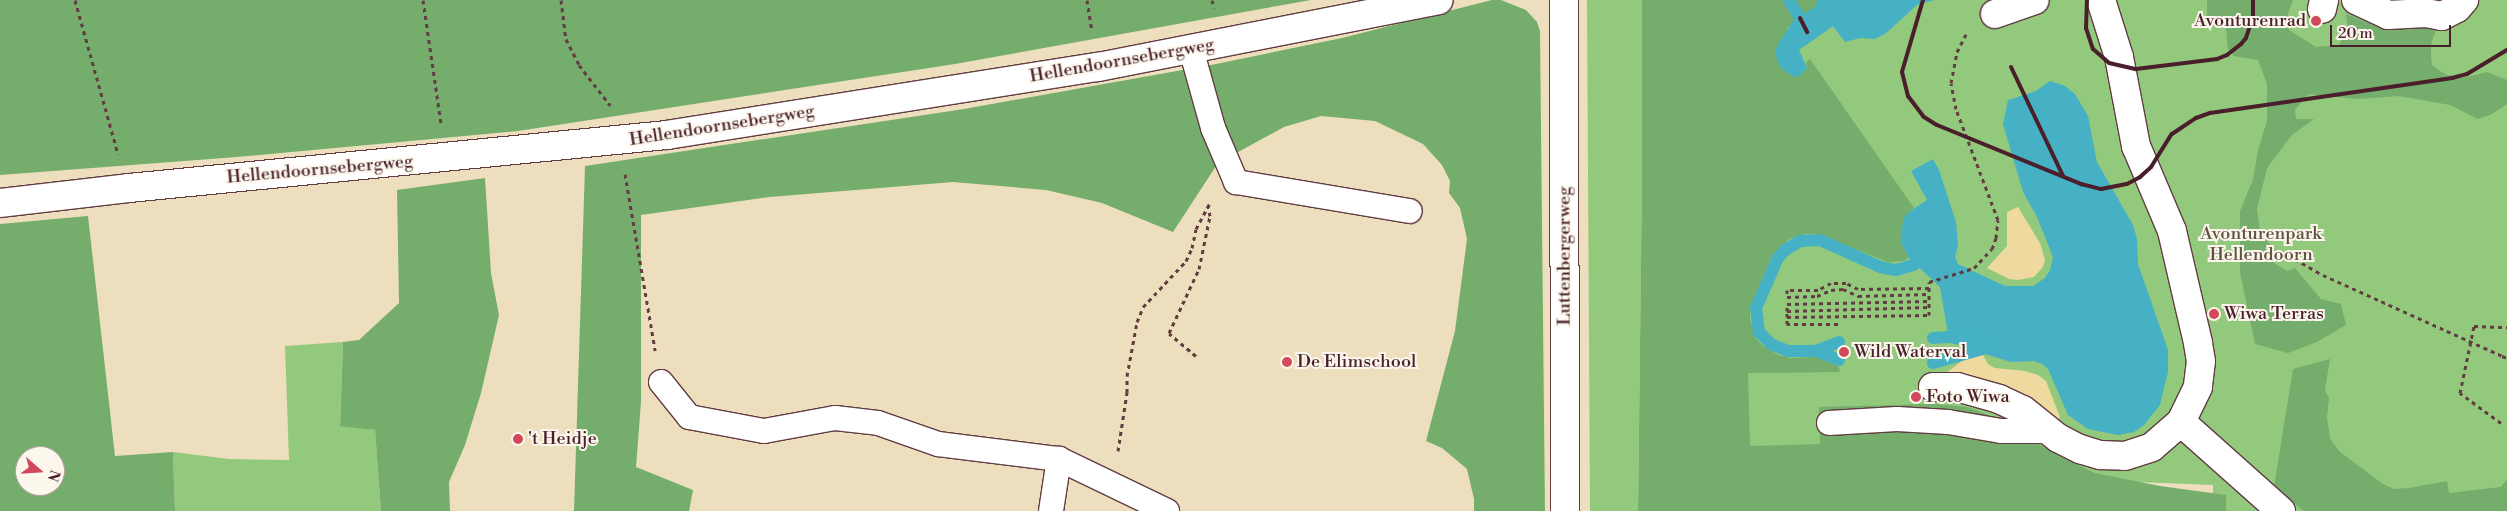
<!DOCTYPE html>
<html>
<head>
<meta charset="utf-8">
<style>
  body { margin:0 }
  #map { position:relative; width:2507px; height:511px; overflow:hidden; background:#eddfbd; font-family:"Libre Bodoni",serif }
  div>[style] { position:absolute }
  .green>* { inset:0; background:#92c97c }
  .forest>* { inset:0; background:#75ad6c }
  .sand>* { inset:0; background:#eeda9e }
  .water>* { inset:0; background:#46b1c4 }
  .stream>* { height:12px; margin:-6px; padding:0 6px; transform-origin:6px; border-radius:6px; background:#46b1c4 }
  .path>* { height:3px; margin-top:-1.5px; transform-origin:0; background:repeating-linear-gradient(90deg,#623c41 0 4px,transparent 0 8px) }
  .roads { filter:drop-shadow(1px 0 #623c41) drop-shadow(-1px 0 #623c41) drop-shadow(0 1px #623c41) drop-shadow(0 -1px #623c41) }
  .service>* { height:24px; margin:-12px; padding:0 12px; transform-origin:12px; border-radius:12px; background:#fff }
  .pedestrian>* { height:28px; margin:-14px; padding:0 14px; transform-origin:14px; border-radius:14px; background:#fff }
  .minor>* { height:28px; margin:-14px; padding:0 14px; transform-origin:14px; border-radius:14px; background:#fff }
  .tertiary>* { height:28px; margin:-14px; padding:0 14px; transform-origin:14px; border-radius:14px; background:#fff }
  .rail>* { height:4px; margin:-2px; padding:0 2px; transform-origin:2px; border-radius:2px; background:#4a1f2b }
  .path-bridge>* { height:3px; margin-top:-1.5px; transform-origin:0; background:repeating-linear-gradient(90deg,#623c41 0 4px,transparent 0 8px) }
  .dots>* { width:14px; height:14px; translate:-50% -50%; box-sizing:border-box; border:2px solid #fbf7ec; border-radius:50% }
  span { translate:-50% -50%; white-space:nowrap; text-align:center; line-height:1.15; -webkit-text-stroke:4px #fbf7ec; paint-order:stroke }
  .poi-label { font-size:18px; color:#4a1f2b }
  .right { translate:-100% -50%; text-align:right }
  .left { translate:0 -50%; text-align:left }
  .street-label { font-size:18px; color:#4a1f2b }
  .park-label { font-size:18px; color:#605243 }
  .north { position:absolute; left:15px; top:446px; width:50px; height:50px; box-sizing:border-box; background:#fbf7ec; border:1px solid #b4a19f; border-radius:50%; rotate:109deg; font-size:14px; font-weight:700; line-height:20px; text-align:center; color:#4a1f2b }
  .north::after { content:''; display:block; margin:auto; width:18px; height:22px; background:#d1495b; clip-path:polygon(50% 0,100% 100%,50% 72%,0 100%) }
  .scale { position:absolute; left:2330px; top:25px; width:121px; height:22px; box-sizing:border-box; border:2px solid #4a1f2b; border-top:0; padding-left:6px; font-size:15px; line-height:18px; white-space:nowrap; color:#4a1f2b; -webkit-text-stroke:4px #fbf7ec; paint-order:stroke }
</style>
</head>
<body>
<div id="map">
  <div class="green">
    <div style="clip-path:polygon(1587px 0,1642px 0,1642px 177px,1638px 511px,1590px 511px)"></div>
    <div style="clip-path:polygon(1692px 0,2507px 0,2507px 511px,2213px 511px,2213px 485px,1685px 464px)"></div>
    <div style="clip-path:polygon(343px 342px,340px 425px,375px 430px,381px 511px,175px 511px,173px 452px,229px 459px,289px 460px,285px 346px)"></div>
  </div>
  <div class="forest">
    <div style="clip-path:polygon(0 0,1311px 0,955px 64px,518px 131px,237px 157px,0 175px)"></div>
    <div style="clip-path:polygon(1492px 0,1501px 0,1526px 10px,1537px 22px,1540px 31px,1545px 511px,1474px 511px,1474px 499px,1467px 469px,1442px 448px,1426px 441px,1455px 331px,1467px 239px,1460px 208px,1449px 193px,1450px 181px,1442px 165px,1423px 144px,1375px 121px,1321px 116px,1284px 127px,1218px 163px,1173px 232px,1102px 203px,1046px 190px,953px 182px,770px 197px,641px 215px,641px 402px,636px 467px,693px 490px,689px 511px,574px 511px,585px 166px,964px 109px,1216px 64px,1342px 38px)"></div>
    <div style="clip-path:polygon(1642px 0,1818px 0,1815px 7px,1787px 28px,1807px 68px,1806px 62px,1810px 59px,1914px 208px,1909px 212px,1901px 243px,1909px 258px,1904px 261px,1888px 262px,1816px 234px,1805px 234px,1789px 239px,1771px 258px,1750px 308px,1750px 318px,1755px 337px,1762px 345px,1778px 355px,1791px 358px,1814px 357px,1829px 361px,1839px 367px,1840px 372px,1748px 373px,1750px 446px,1820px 444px,1819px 407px,1933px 404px,1967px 407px,1994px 417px,2061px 457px,2095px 473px,2160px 486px,2226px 495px,2226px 511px,1638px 511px,1642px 177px)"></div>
    <div style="clip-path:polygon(2207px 0,2293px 0,2285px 22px,2289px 30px,2316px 47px,2339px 45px,2348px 29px,2346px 14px,2366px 22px,2379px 16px,2437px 27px,2431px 44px,2431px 55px,2432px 65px,2440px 71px,2447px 75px,2462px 78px,2487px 72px,2507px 80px,2507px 104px,2492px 114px,2478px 119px,2450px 105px,2399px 96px,2357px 99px,2309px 94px,2295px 110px,2296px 119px,2314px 119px,2292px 135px,2267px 168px,2257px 209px,2260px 232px,2271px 246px,2273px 262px,2287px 271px,2295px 268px,2321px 299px,2341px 304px,2346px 325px,2317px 342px,2288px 353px,2255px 344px,2240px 272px,2240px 211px,2253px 180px,2258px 150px,2267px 121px,2267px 84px,2258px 60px,2234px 56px,2228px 49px,2225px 17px,2207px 18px)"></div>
    <div style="clip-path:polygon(485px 178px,491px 273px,499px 315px,481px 393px,465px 445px,449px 482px,450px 511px,381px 511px,375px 430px,340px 426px,343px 342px,359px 340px,399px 303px,397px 190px)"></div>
    <div style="clip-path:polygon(evenodd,88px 216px,115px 456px,173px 452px,175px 511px,0 511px,0 224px,88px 216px,25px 456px,55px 456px,55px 486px,25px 486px,25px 456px)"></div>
    <div style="clip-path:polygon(2330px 359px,2325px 390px,2329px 398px,2327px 417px,2330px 439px,2340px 452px,2383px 484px,2394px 489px,2409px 488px,2447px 481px,2449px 493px,2501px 487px,2507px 479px,2507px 511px,2304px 511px,2274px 487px,2293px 369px)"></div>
  </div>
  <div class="sand">
    <div style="clip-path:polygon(2018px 207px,2040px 243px,2045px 260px,2043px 267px,2034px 277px,2018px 280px,2009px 279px,1987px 268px,2007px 246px,2007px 212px)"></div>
    <div style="clip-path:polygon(1982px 353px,1988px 364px,1995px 368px,2025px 371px,2038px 375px,2046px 381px,2060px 417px,2058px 421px,2034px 400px,2000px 383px,1964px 374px,1946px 373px,1962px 361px)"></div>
  </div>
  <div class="water">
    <div style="clip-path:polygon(1818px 0,1934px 0,1917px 5px,1885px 34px,1875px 39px,1860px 38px,1845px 42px,1833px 26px,1799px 50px,1807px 68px,1798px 77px,1792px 76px,1781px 68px,1778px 62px,1775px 52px,1778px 44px,1793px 21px,1815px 7px)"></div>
    <div style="clip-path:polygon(2050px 81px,2065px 86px,2075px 94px,2088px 116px,2097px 162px,2133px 225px,2137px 239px,2138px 264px,2168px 350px,2168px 372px,2160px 405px,2144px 425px,2134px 432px,2118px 435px,2088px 429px,2068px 415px,2048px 369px,2042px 364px,2034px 361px,2011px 362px,1982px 353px,1967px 351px,1948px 334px,1940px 287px,1909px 258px,1901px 243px,1903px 219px,1909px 212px,1927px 200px,1911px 171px,1933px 159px,1939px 170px,1956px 222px,1958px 246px,1955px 257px,1958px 264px,2005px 286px,2033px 286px,2045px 278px,2050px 270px,2053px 257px,2037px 217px,2023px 192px,2003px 124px,2008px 100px,2036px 91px)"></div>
  </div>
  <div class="stream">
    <div style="left:1789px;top:0;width:21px;rotate:59deg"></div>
    <div style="left:1933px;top:338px;width:16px;rotate:-4deg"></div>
    <div style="left:1949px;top:337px;width:18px;rotate:9deg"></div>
    <div style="left:1839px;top:342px;width:25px;rotate:159deg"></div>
    <div style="left:1816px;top:351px;width:28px;rotate:180deg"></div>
    <div style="left:1788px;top:351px;width:18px;rotate:-158deg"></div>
    <div style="left:1771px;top:344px;width:17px;rotate:-135deg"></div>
    <div style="left:1759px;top:332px;width:24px;rotate:-97deg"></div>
    <div style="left:1756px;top:308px;width:55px;rotate:-66.3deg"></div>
    <div style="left:1778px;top:258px;width:11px;rotate:-49deg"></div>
    <div style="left:1785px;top:250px;width:17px;rotate:-31deg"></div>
    <div style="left:1800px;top:241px;width:20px;rotate:-3deg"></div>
    <div style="left:1820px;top:240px;width:66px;rotate:24.2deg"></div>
    <div style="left:1880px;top:267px;width:16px;rotate:11deg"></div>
    <div style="left:1896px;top:270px;width:18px;rotate:-16deg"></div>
    <div style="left:1913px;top:265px;width:18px;rotate:-49deg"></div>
    <div style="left:1816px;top:351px;width:25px;rotate:21deg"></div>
    <div style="left:1933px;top:363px;width:58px;rotate:-15.9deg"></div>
  </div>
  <div class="path">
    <div style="left:75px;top:0;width:160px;rotate:74.4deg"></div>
    <div style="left:423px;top:0;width:124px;rotate:81.7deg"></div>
    <div style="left:561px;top:0;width:39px;rotate:83deg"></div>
    <div style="left:566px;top:39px;width:29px;rotate:63deg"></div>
    <div style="left:579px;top:65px;width:51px;rotate:52.2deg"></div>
    <div style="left:1087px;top:0;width:32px;rotate:81deg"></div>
    <div style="left:1212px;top:0;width:8px;rotate:76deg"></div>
    <div style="left:625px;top:174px;width:179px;rotate:80.3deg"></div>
    <div style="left:2284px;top:254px;width:12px;rotate:24deg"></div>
    <div style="left:1929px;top:288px;width:71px;rotate:179.2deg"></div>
    <div style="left:1858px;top:289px;width:13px;rotate:-153deg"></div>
    <div style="left:1846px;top:283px;width:15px;rotate:180deg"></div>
    <div style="left:1831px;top:283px;width:15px;rotate:152deg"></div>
    <div style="left:1818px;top:290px;width:31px;rotate:180deg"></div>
    <div style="left:1787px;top:290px;width:7px;rotate:90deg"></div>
    <div style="left:1787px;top:297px;width:30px;rotate:-2deg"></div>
    <div style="left:1817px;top:296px;width:15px;rotate:-23deg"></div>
    <div style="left:1831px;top:290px;width:12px;rotate:-5deg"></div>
    <div style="left:1843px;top:289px;width:17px;rotate:25deg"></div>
    <div style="left:1858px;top:296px;width:71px;rotate:-1.6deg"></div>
    <div style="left:1787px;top:311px;width:7px;rotate:-90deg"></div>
    <div style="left:1787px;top:304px;width:142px;rotate:-1.2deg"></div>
    <div style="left:1787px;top:317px;width:6px;rotate:-90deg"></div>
    <div style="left:1787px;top:311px;width:142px;rotate:-1.6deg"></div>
    <div style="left:1838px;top:324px;width:51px;rotate:180deg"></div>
    <div style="left:1787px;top:324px;width:7px;rotate:-90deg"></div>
    <div style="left:1787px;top:317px;width:142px;rotate:-0.8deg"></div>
    <div style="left:1929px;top:315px;width:33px;rotate:-90deg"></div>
    <div style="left:1929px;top:282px;width:47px;rotate:-17.3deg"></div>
    <div style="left:1974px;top:268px;width:26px;rotate:-47deg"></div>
    <div style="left:1992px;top:249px;width:12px;rotate:-70deg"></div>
    <div style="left:1996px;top:238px;width:18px;rotate:-84deg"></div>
    <div style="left:1998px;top:220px;width:119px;rotate:-110.7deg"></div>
    <div style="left:1956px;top:109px;width:26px;rotate:-101deg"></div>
    <div style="left:1951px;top:83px;width:32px;rotate:-79deg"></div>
    <div style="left:1957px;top:52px;width:20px;rotate:-63deg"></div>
    <div style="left:1196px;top:356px;width:35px;rotate:-140deg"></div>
    <div style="left:1169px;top:333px;width:71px;rotate:-64.9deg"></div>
    <div style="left:1199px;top:269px;width:54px;rotate:-78.3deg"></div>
    <div style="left:1210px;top:216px;width:10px;rotate:-101deg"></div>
    <div style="left:2502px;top:356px;width:5px;rotate:22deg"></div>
    <div style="left:2501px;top:423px;width:51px;rotate:-143.8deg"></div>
    <div style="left:2460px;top:393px;width:68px;rotate:-78.2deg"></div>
    <div style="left:2474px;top:326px;width:33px;rotate:2deg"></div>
    <div style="left:1118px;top:451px;width:60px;rotate:-81.3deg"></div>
    <div style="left:1127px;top:392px;width:16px;rotate:-90deg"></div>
    <div style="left:1127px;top:376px;width:55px;rotate:-79.5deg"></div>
    <div style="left:1137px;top:322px;width:16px;rotate:-68deg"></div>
    <div style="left:1143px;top:307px;width:63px;rotate:-46.9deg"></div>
    <div style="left:1186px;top:261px;width:14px;rotate:-65deg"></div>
    <div style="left:1192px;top:248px;width:19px;rotate:-78deg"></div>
    <div style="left:1196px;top:229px;width:30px;rotate:-62deg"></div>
  </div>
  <div class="roads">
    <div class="service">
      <div style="left:1191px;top:49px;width:82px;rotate:74.4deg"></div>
      <div style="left:1213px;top:128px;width:59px;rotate:66.9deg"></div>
      <div style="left:1236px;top:182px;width:176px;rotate:9.5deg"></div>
      <div style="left:661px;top:382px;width:45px;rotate:51.3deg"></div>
      <div style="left:689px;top:417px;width:76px;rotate:10.6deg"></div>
      <div style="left:764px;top:431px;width:72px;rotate:-10.4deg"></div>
      <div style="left:835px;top:418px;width:43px;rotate:6.6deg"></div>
      <div style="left:878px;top:423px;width:64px;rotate:19.3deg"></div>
      <div style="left:938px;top:444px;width:122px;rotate:7.1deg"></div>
      <div style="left:1059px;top:459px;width:120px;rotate:25.7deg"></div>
      <div style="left:1829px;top:423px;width:68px;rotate:-3.4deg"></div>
      <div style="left:1897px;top:419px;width:51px;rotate:3.4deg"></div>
      <div style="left:1948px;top:422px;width:54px;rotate:9.6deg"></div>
      <div style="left:2001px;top:431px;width:49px"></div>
      <div style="left:1051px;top:511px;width:53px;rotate:-81.3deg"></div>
    </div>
    <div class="pedestrian">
      <div style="left:2101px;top:0;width:60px;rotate:72.5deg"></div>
      <div style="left:2119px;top:57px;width:91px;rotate:79.2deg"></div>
      <div style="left:2136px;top:146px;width:92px;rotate:67deg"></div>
      <div style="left:2172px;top:231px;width:115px;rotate:76.9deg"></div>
      <div style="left:2198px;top:343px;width:18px;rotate:81deg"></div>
      <div style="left:2201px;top:361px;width:26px;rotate:97deg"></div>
      <div style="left:2198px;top:387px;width:39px;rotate:116deg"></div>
      <div style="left:2181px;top:422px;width:134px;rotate:41.7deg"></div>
      <div style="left:2356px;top:0;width:35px;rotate:25deg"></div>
      <div style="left:2388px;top:15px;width:38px;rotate:-3deg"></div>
      <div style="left:2426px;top:13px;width:16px;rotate:11deg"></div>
      <div style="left:2442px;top:16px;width:17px;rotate:-28deg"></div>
      <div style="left:2457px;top:8px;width:11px;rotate:-49deg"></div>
      <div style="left:2322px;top:9px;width:9px;rotate:-77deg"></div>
      <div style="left:1995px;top:14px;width:42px;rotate:-19.3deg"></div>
      <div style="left:1933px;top:387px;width:24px"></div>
      <div style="left:1957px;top:387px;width:44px;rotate:15.9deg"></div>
      <div style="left:1999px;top:399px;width:26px;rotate:25deg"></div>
      <div style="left:2023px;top:410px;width:45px;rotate:38.7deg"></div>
      <div style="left:2058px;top:438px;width:25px;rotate:27deg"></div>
      <div style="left:2080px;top:449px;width:21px;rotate:17deg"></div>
      <div style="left:2100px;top:455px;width:25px;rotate:2deg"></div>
      <div style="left:2125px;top:456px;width:28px;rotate:-18deg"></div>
      <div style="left:2152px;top:447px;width:38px;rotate:-41deg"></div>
    </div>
    <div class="minor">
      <div style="left:0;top:203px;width:130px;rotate:-6.6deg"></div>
      <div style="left:129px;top:188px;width:541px;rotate:-5.63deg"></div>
      <div style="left:667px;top:135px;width:436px;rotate:-9deg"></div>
      <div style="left:1098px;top:67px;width:347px;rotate:-11.1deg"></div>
    </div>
    <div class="tertiary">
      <div style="left:1564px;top:0;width:511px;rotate:89.89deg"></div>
    </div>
  </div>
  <div class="rail">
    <div style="left:1923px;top:0;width:75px;rotate:106.3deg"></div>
    <div style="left:1902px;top:72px;width:25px;rotate:76deg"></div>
    <div style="left:1908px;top:96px;width:26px;rotate:53deg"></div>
    <div style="left:1924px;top:117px;width:15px;rotate:32deg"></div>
    <div style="left:1937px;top:125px;width:156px;rotate:22.3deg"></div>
    <div style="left:2081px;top:184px;width:21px;rotate:14deg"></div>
    <div style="left:2101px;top:189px;width:26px;rotate:-11deg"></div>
    <div style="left:2127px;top:184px;width:15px;rotate:-28deg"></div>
    <div style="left:2140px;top:177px;width:15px;rotate:-42deg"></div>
    <div style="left:2151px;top:167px;width:39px;rotate:-58deg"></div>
    <div style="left:2172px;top:134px;width:29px;rotate:-34deg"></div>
    <div style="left:2196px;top:118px;width:15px;rotate:-20deg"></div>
    <div style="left:2210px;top:113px;width:245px;rotate:-8.2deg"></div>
    <div style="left:2452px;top:78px;width:16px;rotate:-15deg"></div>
    <div style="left:2467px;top:74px;width:47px;rotate:-31deg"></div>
    <div style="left:2087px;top:0;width:28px;rotate:92deg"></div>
    <div style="left:2086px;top:28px;width:22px;rotate:72deg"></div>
    <div style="left:2093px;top:49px;width:21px;rotate:41deg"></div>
    <div style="left:2109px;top:63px;width:28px;rotate:13deg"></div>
    <div style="left:2136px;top:69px;width:82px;rotate:-7deg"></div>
    <div style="left:2217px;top:59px;width:11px;rotate:-22deg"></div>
    <div style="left:2227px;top:55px;width:18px;rotate:-38deg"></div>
    <div style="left:2241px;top:44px;width:8px;rotate:-50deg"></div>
    <div style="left:2246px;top:38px;width:22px;rotate:-72deg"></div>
    <div style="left:2253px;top:17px;width:17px;rotate:-90deg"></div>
    <div style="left:1800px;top:18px;width:16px;rotate:63deg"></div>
    <div style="left:2011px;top:67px;width:121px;rotate:64.5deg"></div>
  </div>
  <div class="path-bridge">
    <div style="left:2295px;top:259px;width:32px;rotate:30deg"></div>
    <div style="left:2323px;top:275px;width:196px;rotate:24.3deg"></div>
  </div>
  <div class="dots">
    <div style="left:2316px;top:21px;background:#d1495b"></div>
    <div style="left:2214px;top:314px;background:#d1495b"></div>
    <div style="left:1844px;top:352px;background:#d1495b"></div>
    <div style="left:1287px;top:362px;background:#d1495b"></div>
    <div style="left:1916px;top:397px;background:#d1495b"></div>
    <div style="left:518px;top:439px;background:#d1495b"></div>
  </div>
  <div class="poi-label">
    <span class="right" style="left:2306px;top:21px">Avonturenrad</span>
    <span class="left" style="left:2224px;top:314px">Wiwa Terras</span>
    <span class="left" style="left:1854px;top:352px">Wild Waterval</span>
    <span class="left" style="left:1297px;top:362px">De Elimschool</span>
    <span class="left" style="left:1926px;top:397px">Foto Wiwa</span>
    <span class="left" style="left:528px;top:439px">'t Heidje</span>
  </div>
  <div class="street-label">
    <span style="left:1122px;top:61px;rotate:-10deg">Hellendoornsebergweg</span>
    <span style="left:722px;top:126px;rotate:-9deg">Hellendoornsebergweg</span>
    <span style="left:320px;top:170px;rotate:-5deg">Hellendoornsebergweg</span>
    <span style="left:1565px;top:256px;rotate:-90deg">Luttenbergerweg</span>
  </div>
  <div class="park-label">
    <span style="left:2261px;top:245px">Avonturenpark<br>Hellendoorn</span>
  </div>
  <div class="north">N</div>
  <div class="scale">20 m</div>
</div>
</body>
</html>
